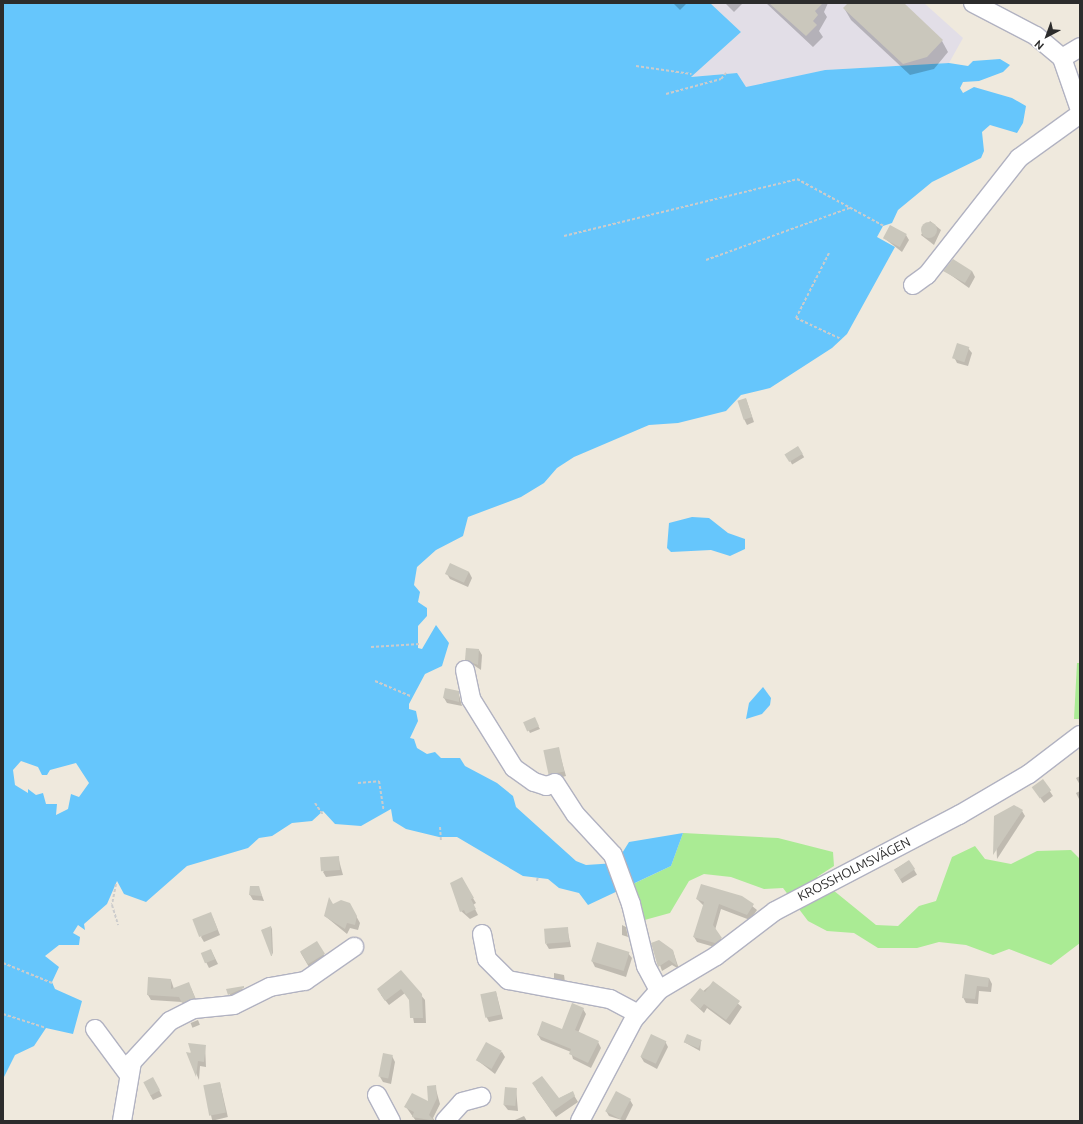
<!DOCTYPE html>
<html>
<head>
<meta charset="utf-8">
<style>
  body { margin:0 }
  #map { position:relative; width:1083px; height:1124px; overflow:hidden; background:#efe9dd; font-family:Ubuntu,sans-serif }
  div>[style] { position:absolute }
  .industrial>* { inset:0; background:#e2dee7 }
  .green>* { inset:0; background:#aaeb94 }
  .water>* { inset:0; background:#66c6fc }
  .shadow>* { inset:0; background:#0003; transform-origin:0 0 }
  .building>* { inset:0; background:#cac7bc; transform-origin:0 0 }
  .round { border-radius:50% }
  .path>* { height:2px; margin-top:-1px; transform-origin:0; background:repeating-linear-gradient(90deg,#ccc 0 3px,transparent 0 5px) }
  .roads { filter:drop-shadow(1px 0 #b1b2c1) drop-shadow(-1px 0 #b1b2c1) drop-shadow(0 1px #b1b2c1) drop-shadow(0 -1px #b1b2c1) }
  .minor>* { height:18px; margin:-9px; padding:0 9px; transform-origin:9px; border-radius:9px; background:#fff }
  span { translate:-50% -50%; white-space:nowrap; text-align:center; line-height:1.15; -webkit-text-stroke:3px #fff; paint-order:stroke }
  .street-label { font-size:13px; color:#2c2c2c }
  .frame { position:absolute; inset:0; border:4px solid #2c2c2c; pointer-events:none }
  .north { position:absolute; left:1027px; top:16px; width:40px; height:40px; -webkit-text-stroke:3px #fff; paint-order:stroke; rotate:221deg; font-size:11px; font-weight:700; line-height:16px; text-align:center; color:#2c2c2c }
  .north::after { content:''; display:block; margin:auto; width:14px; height:18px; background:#2c2c2c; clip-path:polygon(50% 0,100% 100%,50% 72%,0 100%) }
</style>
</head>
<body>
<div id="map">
  <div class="industrial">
    <div style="clip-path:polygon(710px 3px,924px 3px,963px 38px,949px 63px,825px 70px,746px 88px,736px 73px,691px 77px,741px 32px)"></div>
  </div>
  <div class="green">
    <div style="clip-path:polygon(1077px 663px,1080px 663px,1080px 719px,1074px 719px)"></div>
    <div style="clip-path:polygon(683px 833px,778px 838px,833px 852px,834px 866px,817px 877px,876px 925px,898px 926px,919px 906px,936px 901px,952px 857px,975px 846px,985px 859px,1011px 864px,1037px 851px,1071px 850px,1080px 859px,1080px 943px,1051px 965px,1009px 949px,993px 955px,966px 945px,939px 942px,917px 948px,878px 948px,854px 933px,827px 931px,808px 921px,783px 888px,764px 889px,731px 877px,704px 874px,689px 881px,670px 913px,641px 921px,633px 884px,671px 866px)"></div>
  </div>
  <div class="water">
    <div style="clip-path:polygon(evenodd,3px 3px,710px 3px,741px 32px,691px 77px,737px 73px,746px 87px,825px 70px,949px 63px,968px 66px,973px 61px,1000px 59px,1010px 65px,1003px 72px,979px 81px,963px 82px,960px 88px,963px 93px,974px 87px,1012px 98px,1026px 106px,1023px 123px,1017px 133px,990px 125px,982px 132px,984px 151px,981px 158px,932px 182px,898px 210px,892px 223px,883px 226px,877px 237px,895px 247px,847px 334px,832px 348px,770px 388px,741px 395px,726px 411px,678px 423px,649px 425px,574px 457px,557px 468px,544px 483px,521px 497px,468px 517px,463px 536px,436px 550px,417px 567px,414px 585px,420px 592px,418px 602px,427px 608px,427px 616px,418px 626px,418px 648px,422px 649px,436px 625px,449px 643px,442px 666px,425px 674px,409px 704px,409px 709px,416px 711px,418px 721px,410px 738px,414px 739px,417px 748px,427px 754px,435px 752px,441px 758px,460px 758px,465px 766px,497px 783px,513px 796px,516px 807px,576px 861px,586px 865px,616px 863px,629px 842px,683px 833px,671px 866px,588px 905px,579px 893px,559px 888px,548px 879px,523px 876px,457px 837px,439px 837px,406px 829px,393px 821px,391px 809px,361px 826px,335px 824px,323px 811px,312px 821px,292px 823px,272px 836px,259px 838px,248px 848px,187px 866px,146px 902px,124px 894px,117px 881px,107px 904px,84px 924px,85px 930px,78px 925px,73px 933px,80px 937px,79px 945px,59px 945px,45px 956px,59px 967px,52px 982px,55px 989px,82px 1001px,73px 1034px,46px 1028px,34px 1046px,15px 1055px,3px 1079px,3px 3px,21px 761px,38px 767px,42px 775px,47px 775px,50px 770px,76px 763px,89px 783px,79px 797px,71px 794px,68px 809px,56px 815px,57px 804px,46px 804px,43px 793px,36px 795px,28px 789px,28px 793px,15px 785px,13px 770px,21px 761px)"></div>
    <div style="clip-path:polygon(692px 517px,709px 518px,728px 533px,745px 539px,745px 549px,730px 556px,711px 550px,671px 552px,667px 548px,669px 523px)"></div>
    <div style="clip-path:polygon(763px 687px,771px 698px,770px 705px,762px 714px,746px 719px,749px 703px)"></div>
  </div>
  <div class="shadow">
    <div style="clip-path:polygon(673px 3px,687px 3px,680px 10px)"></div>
    <div style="clip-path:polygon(725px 3px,743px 3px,734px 12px)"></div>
    <div style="clip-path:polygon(766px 3px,828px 3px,824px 12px,827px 17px,819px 31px,823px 37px,813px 47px)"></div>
    <div style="clip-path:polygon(849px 3px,902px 3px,942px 41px,948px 52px,934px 69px,910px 75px,851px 20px,844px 8px)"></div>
    <div style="clip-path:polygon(930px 221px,941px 230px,934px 245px,921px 235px)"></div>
    <div style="clip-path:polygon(906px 235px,909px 240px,902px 252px,884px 238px)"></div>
    <div style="clip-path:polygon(945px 271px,972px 271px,975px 277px,969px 288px)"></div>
    <div style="clip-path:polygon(968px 348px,972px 353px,968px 366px,957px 363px,954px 357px)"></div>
    <div style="clip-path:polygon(746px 399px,754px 422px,747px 425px,744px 419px)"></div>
    <div style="left:798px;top:447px;width:12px;height:14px;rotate:59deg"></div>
    <div style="clip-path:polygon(469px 572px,472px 578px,468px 587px,450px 579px,447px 574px)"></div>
    <div style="clip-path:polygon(479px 650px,482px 655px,481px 670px,466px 660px)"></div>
    <div style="clip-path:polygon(458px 691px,462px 706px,447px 703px,444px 698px)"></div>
    <div style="clip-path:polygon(534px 719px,540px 729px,530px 733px,525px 723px)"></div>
    <div style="left:558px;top:748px;width:29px;height:14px;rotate:74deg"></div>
    <div style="clip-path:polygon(1080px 776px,1080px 785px,1076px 778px)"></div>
    <div style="clip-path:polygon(1043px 781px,1053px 796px,1044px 803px,1037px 793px)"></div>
    <div style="clip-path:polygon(1080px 791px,1080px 801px,1076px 793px)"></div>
    <div style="clip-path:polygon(1022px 811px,1025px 816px,997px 859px,995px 816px)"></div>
    <div style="clip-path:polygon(338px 857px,343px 875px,326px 877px,323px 872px)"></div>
    <div style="left:909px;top:861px;width:16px;height:17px;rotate:60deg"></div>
    <div style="clip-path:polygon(461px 879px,476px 903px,473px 905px,478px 915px,470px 919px,461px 911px)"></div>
    <div style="clip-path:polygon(258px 887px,261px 893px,264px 901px,253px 900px,250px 895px)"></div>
    <div style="clip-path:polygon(741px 897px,757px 910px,750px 920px,721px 909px,715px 930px,724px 944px,718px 948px,697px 942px,694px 937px,704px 906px,697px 899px)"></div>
    <div style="clip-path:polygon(349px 903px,360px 923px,358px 930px,350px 928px,347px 934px,325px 916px,332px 905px)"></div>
    <div style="clip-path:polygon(213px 918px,220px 935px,204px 942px,201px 937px)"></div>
    <div style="clip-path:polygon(622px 925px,626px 927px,628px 937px,622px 935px)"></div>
    <div style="clip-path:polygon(271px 927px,272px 929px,273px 955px,262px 930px)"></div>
    <div style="clip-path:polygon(567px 928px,571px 947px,549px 949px,546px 944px)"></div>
    <div style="left:317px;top:943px;width:20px;height:19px;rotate:60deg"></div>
    <div style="clip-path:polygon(652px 943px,673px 951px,679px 969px,672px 965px,662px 971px)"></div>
    <div style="clip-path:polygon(211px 950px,218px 964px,209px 968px,206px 962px)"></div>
    <div style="clip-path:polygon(628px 953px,632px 958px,626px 977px,595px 967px,592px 961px)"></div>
    <div style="clip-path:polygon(401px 972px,425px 1000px,426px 1023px,414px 1023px,410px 1000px,405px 993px,389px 1005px,381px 995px)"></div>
    <div style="clip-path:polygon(554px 973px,564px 975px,565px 982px,554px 980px)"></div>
    <div style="clip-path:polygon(966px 976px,989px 978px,992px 984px,991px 992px,979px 991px,978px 1004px,966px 1003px,963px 997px)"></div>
    <div style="clip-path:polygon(171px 980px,174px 989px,191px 988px,198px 1004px,186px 1008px,182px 1002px,151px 1000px,148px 995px)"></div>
    <div style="clip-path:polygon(713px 983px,742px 1007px,730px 1025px,707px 1008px,704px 1013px,691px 1001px)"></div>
    <div style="clip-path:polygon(244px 989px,247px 994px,232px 1000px,228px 990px)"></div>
    <div style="clip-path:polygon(496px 992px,503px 1019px,489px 1022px,486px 1016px)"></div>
    <div style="clip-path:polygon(583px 1009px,586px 1014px,578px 1033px,598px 1042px,601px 1048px,591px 1068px,573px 1059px,571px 1052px,541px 1040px,538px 1035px,562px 1030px)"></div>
    <div style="left:198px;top:1020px;width:5px;height:8px;rotate:68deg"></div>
    <div style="clip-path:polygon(665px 1041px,668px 1047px,657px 1069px,644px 1062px,641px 1057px)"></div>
    <div style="clip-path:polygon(701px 1041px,700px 1051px,684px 1042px)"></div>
    <div style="clip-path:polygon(205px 1045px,206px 1067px,200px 1066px,199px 1080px,188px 1054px)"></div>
    <div style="clip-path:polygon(502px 1052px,505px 1057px,495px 1074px,477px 1060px)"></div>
    <div style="clip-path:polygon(392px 1056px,395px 1062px,391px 1084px,383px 1082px,380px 1077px)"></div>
    <div style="left:220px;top:1083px;width:35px;height:16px;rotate:77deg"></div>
    <div style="clip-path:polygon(156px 1084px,162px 1096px,153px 1100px,150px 1095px)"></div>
    <div style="clip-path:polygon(435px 1086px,440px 1104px,433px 1118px,435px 1121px,416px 1121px,406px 1107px,429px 1102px)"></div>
    <div style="clip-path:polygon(516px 1089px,518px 1111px,508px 1110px,504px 1105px)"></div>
    <div style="clip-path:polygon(536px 1089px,558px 1099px,572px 1092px,578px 1102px,556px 1117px)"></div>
    <div style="clip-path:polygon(630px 1100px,633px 1105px,625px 1121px,609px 1116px,606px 1111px)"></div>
    <div style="clip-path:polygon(524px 1116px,527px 1121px,516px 1121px,515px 1120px)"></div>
  </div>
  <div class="building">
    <div style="clip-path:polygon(769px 3px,823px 3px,815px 11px,818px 15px,813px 21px,817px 25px,806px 36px)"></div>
    <div style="clip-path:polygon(848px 3px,904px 3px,943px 40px,927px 57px,903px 64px,843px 8px)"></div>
    <div class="round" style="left:921px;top:222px;width:16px;height:16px"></div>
    <div style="left:890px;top:225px;width:19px;height:15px;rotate:28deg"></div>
    <div style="clip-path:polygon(953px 259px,972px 271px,965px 283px,943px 271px)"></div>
    <div style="left:957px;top:343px;width:13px;height:16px;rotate:18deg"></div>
    <div style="left:746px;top:398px;width:20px;height:9px;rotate:72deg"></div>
    <div style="left:798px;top:446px;width:9px;height:16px;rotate:58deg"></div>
    <div style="left:450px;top:563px;width:21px;height:12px;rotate:25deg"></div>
    <div style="clip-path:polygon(466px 648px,479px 649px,478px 665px,465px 660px)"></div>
    <div style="clip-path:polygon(445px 688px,459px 691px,459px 702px,443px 698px)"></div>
    <div style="left:535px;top:717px;width:10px;height:13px;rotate:66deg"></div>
    <div style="left:559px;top:747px;width:25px;height:16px;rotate:78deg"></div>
    <div style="left:1043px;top:779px;width:14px;height:14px;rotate:54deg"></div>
    <div style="clip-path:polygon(1014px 805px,1023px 810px,993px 855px,994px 816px)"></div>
    <div style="left:339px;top:856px;width:14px;height:19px;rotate:86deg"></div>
    <div style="left:909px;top:860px;width:11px;height:18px;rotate:56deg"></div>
    <div style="clip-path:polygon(462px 877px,474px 898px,471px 899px,476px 909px,466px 914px,464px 910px,460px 912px,450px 883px)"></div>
    <div style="clip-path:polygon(701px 884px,742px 896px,754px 904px,747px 915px,719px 904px,713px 925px,722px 938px,715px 943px,693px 937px,704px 902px,696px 899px)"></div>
    <div style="clip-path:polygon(250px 886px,259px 886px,262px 896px,249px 895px)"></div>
    <div style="clip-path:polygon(329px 897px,333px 904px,341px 900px,350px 903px,357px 916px,355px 925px,347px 923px,345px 929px,324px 916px)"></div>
    <div style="left:211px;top:912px;width:19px;height:20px;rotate:69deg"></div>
    <div style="clip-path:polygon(271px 926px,272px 956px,271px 956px,261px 930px)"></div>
    <div style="left:568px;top:927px;width:15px;height:24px;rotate:86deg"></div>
    <div style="clip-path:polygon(659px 940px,673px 950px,677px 966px,669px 960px,658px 967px,651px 943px)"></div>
    <div style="left:317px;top:941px;width:15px;height:20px;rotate:58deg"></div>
    <div style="left:597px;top:942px;width:34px;height:20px;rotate:17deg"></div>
    <div style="left:211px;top:949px;width:11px;height:11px;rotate:68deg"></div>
    <div style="clip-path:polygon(401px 970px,422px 994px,423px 1018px,410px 1018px,409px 1000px,401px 989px,385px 1001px,377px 989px)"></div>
    <div style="clip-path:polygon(965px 974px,989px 978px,988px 987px,977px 986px,975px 999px,962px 998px)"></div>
    <div style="clip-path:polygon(148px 977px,171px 979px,171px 989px,189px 982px,195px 998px,182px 1003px,179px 997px,147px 995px)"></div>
    <div style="clip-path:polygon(713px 981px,740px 1001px,726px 1020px,704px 1004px,700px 1009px,690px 1000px,700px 988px,705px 992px)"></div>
    <div style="clip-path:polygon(244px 986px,244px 988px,228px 995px,226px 989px)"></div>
    <div style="left:496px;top:991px;width:24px;height:16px;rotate:78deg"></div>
    <div style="clip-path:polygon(572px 1003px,584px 1008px,575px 1030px,599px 1041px,588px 1063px,569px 1054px,571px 1049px,537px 1035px,542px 1021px,562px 1029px)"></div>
    <div style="left:651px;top:1034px;width:17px;height:25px;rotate:25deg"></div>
    <div style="left:687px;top:1034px;width:16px;height:9px;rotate:22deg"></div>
    <div style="left:486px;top:1042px;width:18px;height:21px;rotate:29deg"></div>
    <div style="clip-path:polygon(188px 1043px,206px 1045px,204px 1062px,198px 1061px,196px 1077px,186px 1052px,191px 1053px)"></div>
    <div style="left:383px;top:1053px;width:10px;height:24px;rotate:11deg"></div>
    <div style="clip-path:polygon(542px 1076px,559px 1098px,573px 1091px,575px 1096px,552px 1112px,532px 1083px)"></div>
    <div style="left:153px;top:1077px;width:15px;height:11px;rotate:62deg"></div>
    <div style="left:220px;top:1082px;width:31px;height:17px;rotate:79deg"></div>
    <div style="clip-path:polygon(436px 1085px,437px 1098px,429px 1115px,435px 1121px,412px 1117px,414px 1112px,404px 1107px,412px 1093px,428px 1101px,427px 1086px)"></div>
    <div style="left:505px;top:1087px;width:12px;height:18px;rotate:5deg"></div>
    <div style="left:616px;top:1091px;width:17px;height:23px;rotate:28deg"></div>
  </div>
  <div class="path">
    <div style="left:636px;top:66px;width:56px;rotate:8.3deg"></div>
    <div style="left:666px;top:94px;width:57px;rotate:-15.3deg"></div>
    <div style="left:721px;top:79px;width:8px;rotate:-50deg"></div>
    <div style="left:564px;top:236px;width:240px;rotate:-13.7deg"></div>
    <div style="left:797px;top:179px;width:99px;rotate:28.4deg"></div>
    <div style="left:829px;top:253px;width:73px;rotate:116.9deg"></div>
    <div style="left:796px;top:318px;width:50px;rotate:25deg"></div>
    <div style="left:706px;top:260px;width:153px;rotate:-19.9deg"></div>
    <div style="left:371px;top:647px;width:49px;rotate:-3.5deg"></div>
    <div style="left:375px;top:681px;width:39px;rotate:23deg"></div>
    <div style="left:358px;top:783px;width:21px;rotate:-5deg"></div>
    <div style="left:379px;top:781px;width:30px;rotate:81deg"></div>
    <div style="left:315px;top:803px;width:14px;rotate:56deg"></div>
    <div style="left:440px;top:827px;width:14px;rotate:86deg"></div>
    <div style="left:537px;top:881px;width:5px;rotate:-79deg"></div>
    <div style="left:116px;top:884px;width:21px;rotate:101deg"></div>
    <div style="left:112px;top:905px;width:21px;rotate:73deg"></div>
    <div style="left:3px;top:963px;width:53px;rotate:22.2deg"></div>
    <div style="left:3px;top:1014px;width:45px;rotate:18deg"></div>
  </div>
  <div class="roads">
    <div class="minor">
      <div style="left:973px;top:3px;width:71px;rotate:27.6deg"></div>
      <div style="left:1036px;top:36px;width:34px;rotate:40deg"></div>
      <div style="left:1062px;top:58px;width:55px;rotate:70.9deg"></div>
      <div style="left:1062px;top:58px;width:21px;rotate:-31deg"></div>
      <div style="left:913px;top:285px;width:17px;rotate:-36deg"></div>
      <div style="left:927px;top:275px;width:149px;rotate:-51.8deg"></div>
      <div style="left:1019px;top:158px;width:75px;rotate:-35.8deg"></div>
      <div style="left:465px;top:670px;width:30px;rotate:78deg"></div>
      <div style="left:471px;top:699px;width:81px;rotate:58.1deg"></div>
      <div style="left:514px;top:768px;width:24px;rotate:35deg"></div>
      <div style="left:534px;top:782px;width:13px;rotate:18deg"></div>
      <div style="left:546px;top:786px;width:9px;rotate:-18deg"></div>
      <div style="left:555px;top:783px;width:38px;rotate:57deg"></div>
      <div style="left:576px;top:815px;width:54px;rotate:47.2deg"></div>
      <div style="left:613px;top:855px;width:52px;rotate:69.8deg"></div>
      <div style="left:631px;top:904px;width:64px;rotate:76.4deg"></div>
      <div style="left:646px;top:966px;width:27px;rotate:62deg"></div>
      <div style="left:482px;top:934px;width:25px;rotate:79deg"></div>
      <div style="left:487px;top:959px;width:30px;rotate:45deg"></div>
      <div style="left:508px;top:980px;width:104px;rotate:10.6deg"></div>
      <div style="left:610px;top:999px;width:32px;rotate:28deg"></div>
      <div style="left:95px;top:1029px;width:57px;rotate:53.5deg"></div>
      <div style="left:377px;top:1095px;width:30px;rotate:62deg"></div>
      <div style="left:122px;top:1121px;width:60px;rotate:-80.4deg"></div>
      <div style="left:132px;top:1062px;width:56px;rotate:-47.2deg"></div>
      <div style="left:170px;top:1021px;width:27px;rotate:-27deg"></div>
      <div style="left:194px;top:1009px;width:40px;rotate:-5.7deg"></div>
      <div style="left:234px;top:1005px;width:40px;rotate:-26.6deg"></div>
      <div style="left:270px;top:987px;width:36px;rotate:-10deg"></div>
      <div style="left:305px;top:981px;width:60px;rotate:-34.8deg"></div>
      <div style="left:445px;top:1121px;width:25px;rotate:-48deg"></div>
      <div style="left:462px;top:1102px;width:20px;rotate:-15deg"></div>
      <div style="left:580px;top:1121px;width:115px;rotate:-62.1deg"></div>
      <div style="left:634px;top:1019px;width:38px;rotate:-49deg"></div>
      <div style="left:659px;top:990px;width:66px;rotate:-30.8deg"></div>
      <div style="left:716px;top:956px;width:74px;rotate:-37.3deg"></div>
      <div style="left:775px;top:911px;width:208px;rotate:-27.6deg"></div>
      <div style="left:959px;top:815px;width:81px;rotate:-30.4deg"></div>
      <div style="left:1029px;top:774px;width:64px;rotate:-37.4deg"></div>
    </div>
  </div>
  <div class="street-label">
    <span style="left:854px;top:869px;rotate:-27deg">KROSSHOLMSVÄGEN</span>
  </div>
  <div class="frame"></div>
  <div class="north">N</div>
</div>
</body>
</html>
